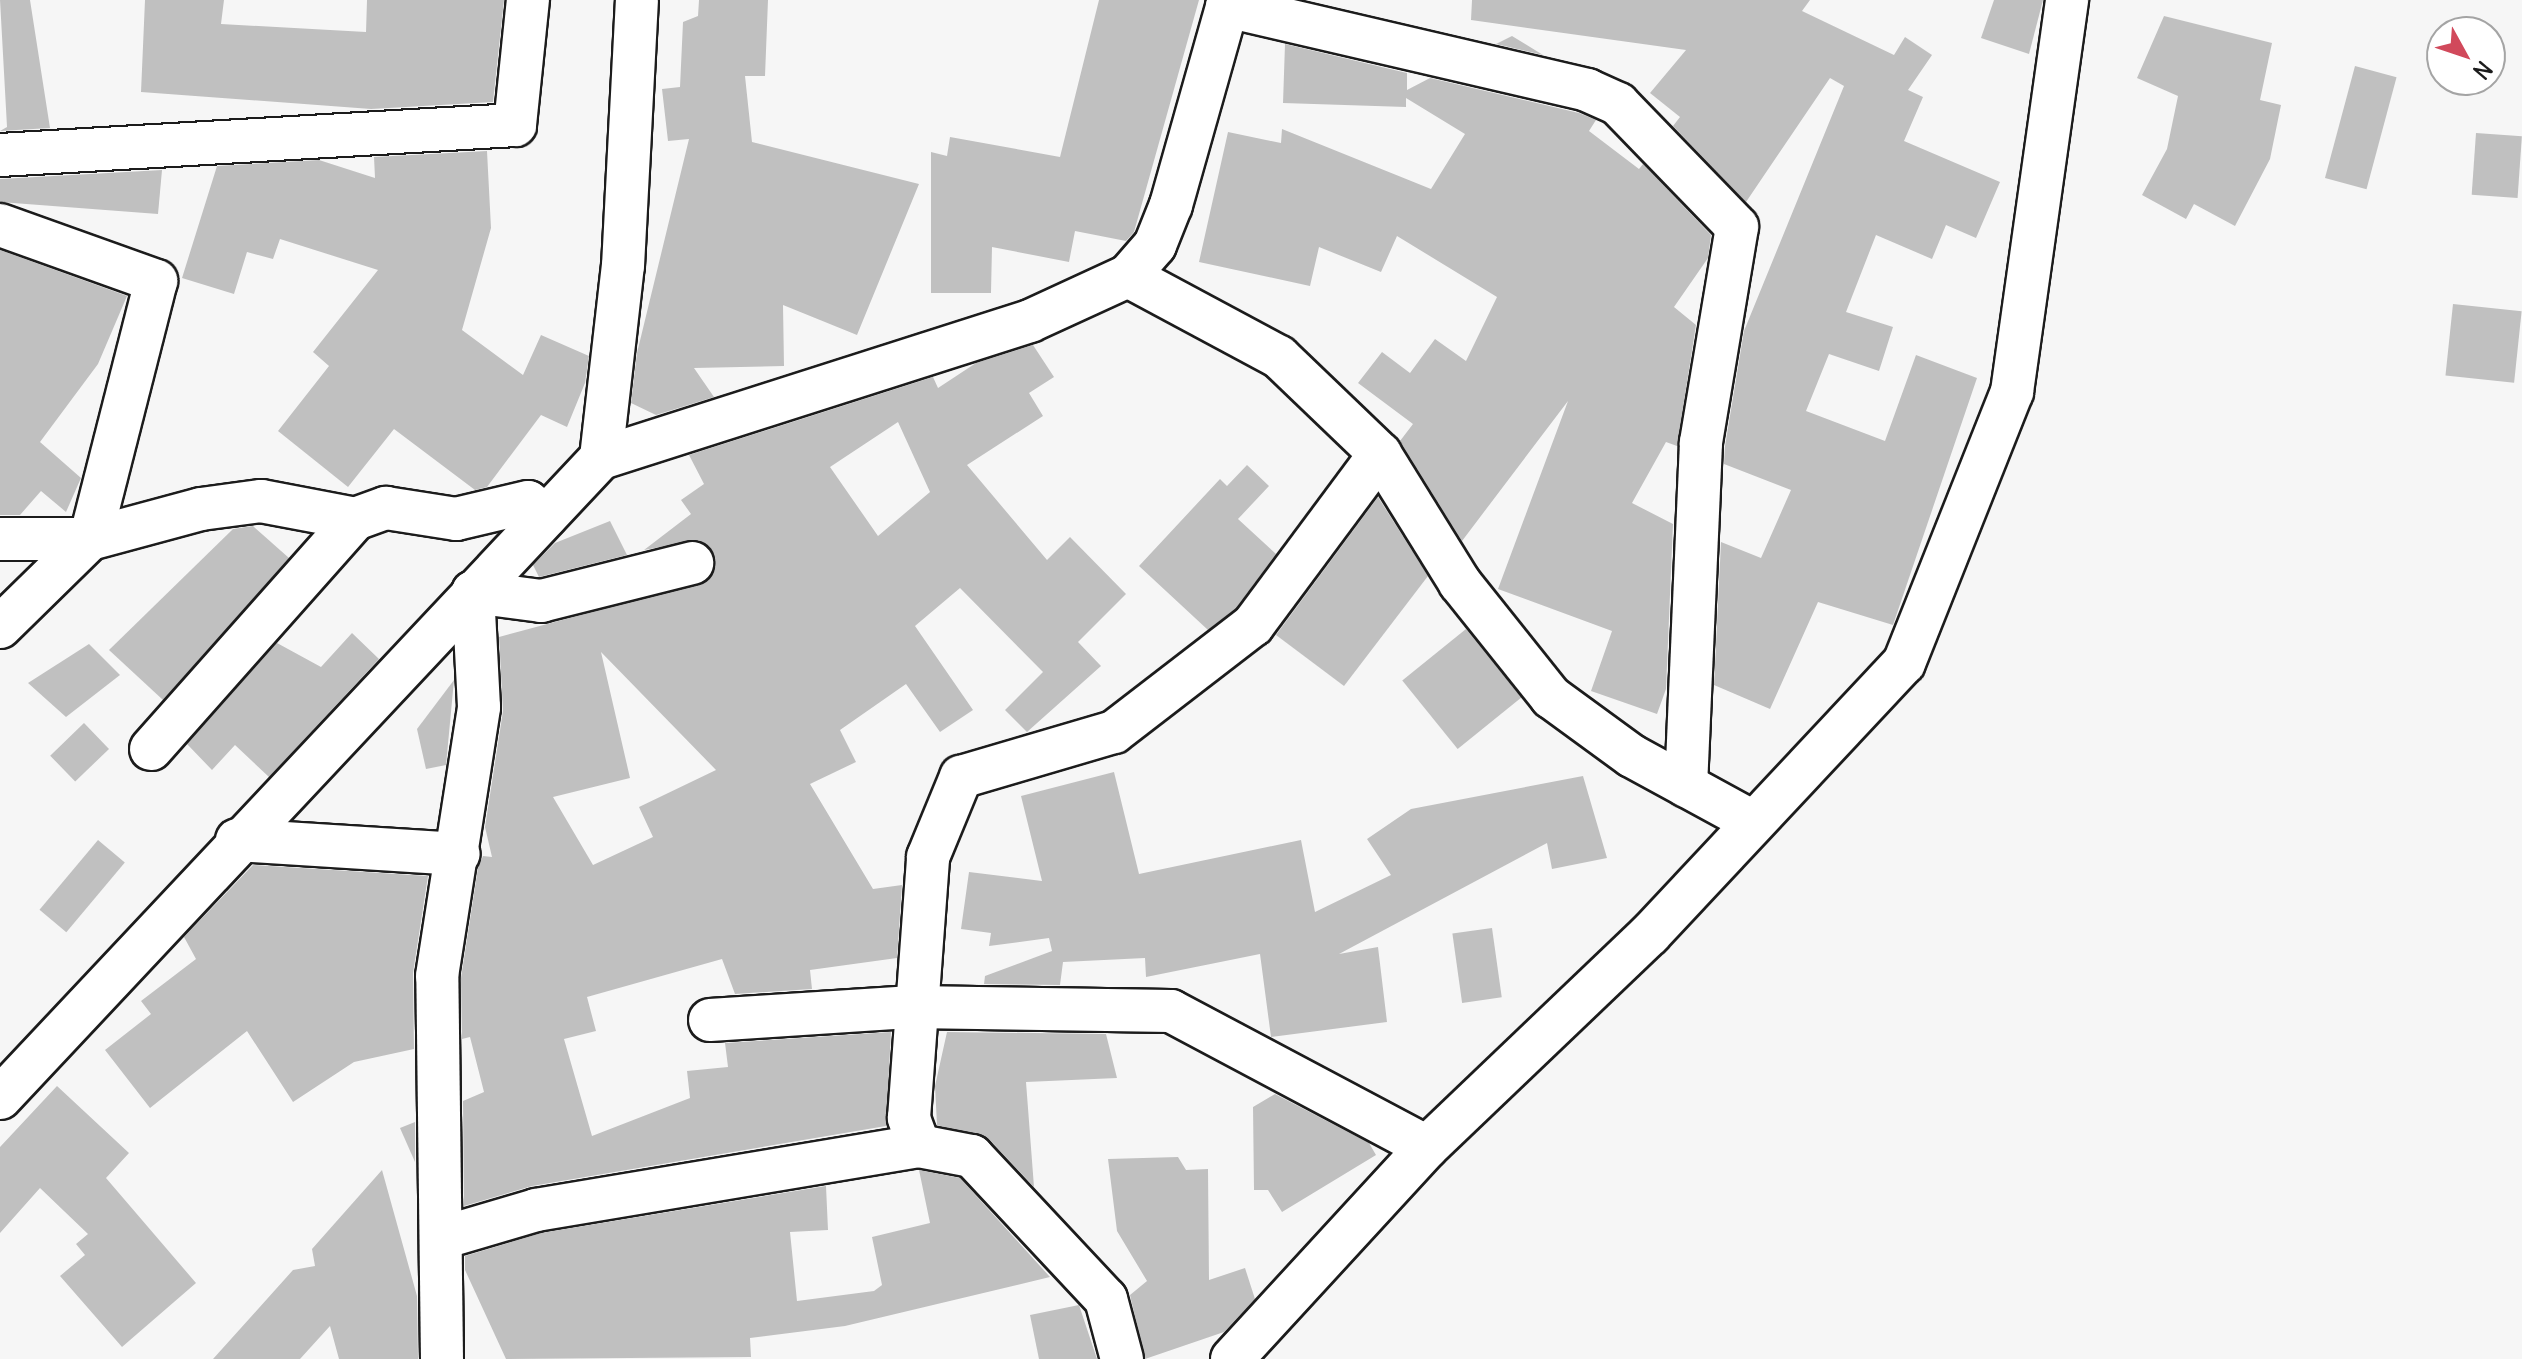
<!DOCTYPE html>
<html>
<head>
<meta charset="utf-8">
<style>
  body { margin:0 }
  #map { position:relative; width:2522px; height:1359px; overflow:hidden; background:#f6f6f6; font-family:Delius,sans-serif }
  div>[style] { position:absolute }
  .building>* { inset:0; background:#c0c0c0; transform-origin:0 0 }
  .roads { filter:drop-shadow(2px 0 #1c1c1c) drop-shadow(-2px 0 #1c1c1c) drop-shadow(0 2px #1c1c1c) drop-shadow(0 -2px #1c1c1c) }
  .minor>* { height:42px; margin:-21px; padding:0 21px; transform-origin:21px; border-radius:21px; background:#fff }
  span { translate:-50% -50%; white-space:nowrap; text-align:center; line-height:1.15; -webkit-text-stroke:6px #fff; paint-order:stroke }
  .north { position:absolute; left:2426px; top:16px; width:80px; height:80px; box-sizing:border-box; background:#fff; border:2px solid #a4a4a4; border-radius:50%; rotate:130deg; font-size:22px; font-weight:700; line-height:32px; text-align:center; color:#1c1c1c }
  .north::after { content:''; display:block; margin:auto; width:28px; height:36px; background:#d1495b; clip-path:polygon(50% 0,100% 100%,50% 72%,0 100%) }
</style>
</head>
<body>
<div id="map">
  <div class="building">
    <div style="clip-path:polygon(0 0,30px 0,50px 128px,0 131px,7px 127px)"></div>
    <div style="clip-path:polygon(145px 0,224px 0,221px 24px,366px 32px,367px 0,504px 0,493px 102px,371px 109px,141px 92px)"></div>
    <div style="clip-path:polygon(699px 0,768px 0,765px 76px,745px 76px,752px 142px,919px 184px,857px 335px,783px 305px,784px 366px,694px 368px,714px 397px,656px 415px,631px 403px,637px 353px,689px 139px,668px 141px,662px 89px,680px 87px,683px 22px,698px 16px)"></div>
    <div style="clip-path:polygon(1099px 0,1199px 0,1134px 232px,1126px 241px,1075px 231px,1069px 262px,992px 247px,991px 293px,931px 293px,931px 152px,947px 156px,950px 137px,1060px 157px)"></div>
    <div style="clip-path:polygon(1472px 0,1810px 0,1802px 11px,1894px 55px,1905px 37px,1932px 55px,1908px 90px,1923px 97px,1904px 141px,2000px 182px,1976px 238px,1946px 225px,1932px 259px,1876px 235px,1846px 312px,1893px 327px,1879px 371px,1829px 354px,1806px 411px,1885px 441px,1916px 355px,1977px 378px,1893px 625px,1818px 602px,1770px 709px,1714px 685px,1721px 542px,1761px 558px,1791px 490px,1724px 464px,1725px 446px,1744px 331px,1844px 86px,1830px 78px,1746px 202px,1673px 126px,1680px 117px,1650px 93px,1686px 50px,1471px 20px)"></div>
    <div style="clip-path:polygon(1994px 0,2043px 0,2029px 54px,1981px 38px)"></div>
    <div style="clip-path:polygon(2164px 16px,2272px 43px,2260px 100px,2281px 105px,2270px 159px,2235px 226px,2194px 204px,2186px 219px,2142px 195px,2167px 149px,2178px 96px,2137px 78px)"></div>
    <div style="clip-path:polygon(1512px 36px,1543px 55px,1496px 44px)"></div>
    <div style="clip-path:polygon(1285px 44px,1407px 73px,1407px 90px,1430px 78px,1579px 113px,1596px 120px,1589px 131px,1639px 169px,1643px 164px,1711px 235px,1708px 258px,1674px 307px,1696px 325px,1677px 446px,1666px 442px,1632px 503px,1673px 524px,1666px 689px,1657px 714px,1591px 691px,1612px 631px,1498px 589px,1568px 401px,1462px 541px,1400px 441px,1413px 424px,1358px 383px,1382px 352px,1410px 373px,1435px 339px,1466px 361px,1497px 297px,1397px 236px,1381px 272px,1319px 247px,1310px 286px,1199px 262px,1228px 132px,1281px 143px,1282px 129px,1431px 189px,1465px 134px,1406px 98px,1406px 107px,1283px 103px)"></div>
    <div style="left:2355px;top:66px;width:43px;height:116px;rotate:15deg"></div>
    <div style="left:2476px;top:133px;width:46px;height:62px;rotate:4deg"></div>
    <div style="clip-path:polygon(487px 151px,491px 228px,462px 330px,523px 375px,541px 335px,589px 356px,585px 383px,567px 427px,541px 415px,487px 487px,475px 490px,394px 429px,348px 487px,278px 431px,329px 366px,313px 352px,378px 270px,280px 239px,273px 259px,247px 252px,234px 294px,182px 278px,217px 166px,319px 160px,375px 178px,374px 157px)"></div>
    <div style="clip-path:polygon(162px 170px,158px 214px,0 202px,0 179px)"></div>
    <div style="clip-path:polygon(0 250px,127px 296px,98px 364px,40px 442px,81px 478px,66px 512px,41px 491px,20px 515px,0 515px)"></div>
    <div style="left:2453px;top:304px;width:69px;height:72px;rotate:6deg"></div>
    <div style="clip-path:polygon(evenodd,1033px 345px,1054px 377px,1029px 393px,1043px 416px,967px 465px,1047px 560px,1070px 537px,1126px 594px,1078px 642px,1101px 666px,1027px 732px,1005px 710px,1043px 672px,960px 588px,915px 626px,973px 710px,940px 732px,906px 684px,840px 730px,856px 762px,810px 784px,873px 889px,902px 885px,897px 958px,810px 970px,812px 989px,735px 994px,722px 959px,587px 997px,596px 1031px,564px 1039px,592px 1136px,690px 1098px,687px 1071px,728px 1067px,725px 1043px,891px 1032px,886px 1126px,532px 1186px,464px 1206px,463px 1101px,484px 1092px,470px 1037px,462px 1039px,461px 978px,478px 868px,483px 856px,492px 857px,485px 827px,503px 711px,499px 637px,708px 581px,715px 558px,699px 540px,644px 550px,691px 514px,681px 500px,704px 484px,689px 455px,933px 377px,938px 388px,976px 363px,1033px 345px,898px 422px,930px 492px,878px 536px,830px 467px,898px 422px,1033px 345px,601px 652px,716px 770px,639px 807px,653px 837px,593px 865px,553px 797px,630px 778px,601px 652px)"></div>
    <div style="clip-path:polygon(1247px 465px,1269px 486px,1238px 519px,1276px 554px,1236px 608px,1208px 630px,1139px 566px,1220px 479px,1227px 486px)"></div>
    <div style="clip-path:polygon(1378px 497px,1428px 576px,1344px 686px,1276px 635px)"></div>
    <div style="clip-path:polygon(610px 521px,627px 555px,539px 577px,533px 565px,555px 543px)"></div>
    <div style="clip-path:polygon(253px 526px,289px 558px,163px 700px,109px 650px,233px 529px)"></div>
    <div style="left:1466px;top:629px;width:88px;height:82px;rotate:51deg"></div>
    <div style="clip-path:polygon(352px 633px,379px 659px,269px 777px,235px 745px,212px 770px,187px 744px,277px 643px,321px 667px)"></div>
    <div style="clip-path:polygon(89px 644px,120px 675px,66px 717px,28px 683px)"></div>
    <div style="clip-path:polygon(454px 680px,446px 765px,426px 769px,417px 729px)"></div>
    <div style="left:84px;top:723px;width:36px;height:47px;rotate:46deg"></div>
    <div style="clip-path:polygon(1114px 772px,1139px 874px,1301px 840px,1315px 912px,1391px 875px,1367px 839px,1411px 809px,1583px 776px,1607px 858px,1552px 869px,1547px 843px,1339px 954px,1378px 947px,1387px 1022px,1271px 1037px,1260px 954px,1146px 977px,1145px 958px,1063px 962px,1060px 985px,984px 984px,985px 976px,1052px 951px,1049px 938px,989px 946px,991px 933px,961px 929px,969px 872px,1042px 881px,1021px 796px)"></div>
    <div style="left:98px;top:840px;width:35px;height:91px;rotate:40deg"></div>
    <div style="clip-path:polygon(253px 865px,428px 876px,413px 973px,414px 1049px,354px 1062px,293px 1102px,247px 1031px,150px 1108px,105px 1050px,151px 1014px,141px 1001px,196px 959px,184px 937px)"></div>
    <div style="left:1492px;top:928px;width:70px;height:40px;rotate:82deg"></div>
    <div style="clip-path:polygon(947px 1032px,1106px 1034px,1117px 1078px,1026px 1082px,1034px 1187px,989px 1139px,937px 1125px,935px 1086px)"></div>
    <div style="clip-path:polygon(57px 1086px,129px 1153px,106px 1178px,196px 1283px,122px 1347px,60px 1276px,85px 1255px,76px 1244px,88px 1234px,40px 1188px,0 1233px,0 1147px)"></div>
    <div style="clip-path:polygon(1275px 1094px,1369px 1143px,1376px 1155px,1282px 1212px,1268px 1190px,1254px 1190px,1253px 1107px)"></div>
    <div style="clip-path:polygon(415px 1122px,415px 1162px,400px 1128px)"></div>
    <div style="clip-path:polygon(1178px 1157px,1186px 1170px,1208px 1169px,1209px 1280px,1245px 1268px,1255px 1299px,1224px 1332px,1145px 1359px,1130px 1295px,1147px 1281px,1117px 1231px,1108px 1159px)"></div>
    <div style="clip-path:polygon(382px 1170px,417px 1296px,418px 1359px,339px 1359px,330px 1326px,300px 1359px,213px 1359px,293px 1270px,315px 1266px,312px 1249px)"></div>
    <div style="clip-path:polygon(919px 1170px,960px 1178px,1050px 1277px,845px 1326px,750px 1338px,751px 1357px,506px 1359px,465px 1270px,465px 1256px,541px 1233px,826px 1186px,828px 1230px,790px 1232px,797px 1301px,874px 1291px,882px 1285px,872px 1237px,930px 1223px)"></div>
    <div style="clip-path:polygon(1079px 1305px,1097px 1359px,1039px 1359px,1030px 1315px)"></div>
  </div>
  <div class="roads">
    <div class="minor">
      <div style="left:1227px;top:6px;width:370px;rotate:13.1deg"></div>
      <div style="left:1587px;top:90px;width:34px;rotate:24deg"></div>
      <div style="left:1618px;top:104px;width:171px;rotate:45.9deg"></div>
      <div style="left:1737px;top:227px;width:219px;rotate:99.5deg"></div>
      <div style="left:1701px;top:443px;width:343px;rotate:92.5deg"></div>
      <div style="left:0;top:155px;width:516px;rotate:-3.33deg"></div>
      <div style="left:515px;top:125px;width:126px;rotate:-84.1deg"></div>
      <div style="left:0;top:225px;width:166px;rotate:19.7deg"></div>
      <div style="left:156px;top:281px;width:266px;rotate:104.3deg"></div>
      <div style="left:90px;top:539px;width:90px;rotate:180deg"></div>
      <div style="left:1128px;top:276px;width:171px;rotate:28.2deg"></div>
      <div style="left:1279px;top:357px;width:140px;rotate:43.8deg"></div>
      <div style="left:1380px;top:454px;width:152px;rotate:58.2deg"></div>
      <div style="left:1460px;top:583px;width:146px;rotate:51.4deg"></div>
      <div style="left:1551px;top:697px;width:100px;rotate:36.1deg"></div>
      <div style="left:1632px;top:756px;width:136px;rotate:28.6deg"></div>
      <div style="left:601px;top:458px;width:193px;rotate:-83.5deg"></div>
      <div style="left:623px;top:266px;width:266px;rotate:-87deg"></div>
      <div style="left:0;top:627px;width:126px;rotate:-44.4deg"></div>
      <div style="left:90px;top:539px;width:115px;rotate:-15.1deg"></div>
      <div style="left:201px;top:509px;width:61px;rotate:-7.6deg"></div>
      <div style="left:261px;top:501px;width:96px;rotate:10.8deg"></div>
      <div style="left:151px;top:749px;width:307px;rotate:-48.4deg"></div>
      <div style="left:355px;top:519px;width:33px;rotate:-20deg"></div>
      <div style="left:386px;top:508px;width:71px;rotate:8.9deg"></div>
      <div style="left:456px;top:519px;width:74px;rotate:-13.3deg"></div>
      <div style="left:528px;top:502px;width:23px;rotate:38deg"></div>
      <div style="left:237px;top:840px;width:222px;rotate:3.6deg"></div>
      <div style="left:710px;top:1020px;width:203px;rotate:-3.7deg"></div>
      <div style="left:913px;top:1007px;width:258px;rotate:0.9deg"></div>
      <div style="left:1171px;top:1011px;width:290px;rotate:28deg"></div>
      <div style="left:0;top:1098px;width:878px;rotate:-46.8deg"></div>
      <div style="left:601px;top:458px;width:450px;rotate:-17.7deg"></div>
      <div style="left:1030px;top:321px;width:108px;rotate:-24.7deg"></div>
      <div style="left:1128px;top:276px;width:41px;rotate:-48.9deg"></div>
      <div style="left:1155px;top:245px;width:43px;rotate:-68.2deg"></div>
      <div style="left:1171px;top:205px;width:213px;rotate:-74.2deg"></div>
      <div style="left:919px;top:1146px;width:30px;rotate:-110deg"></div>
      <div style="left:909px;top:1118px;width:262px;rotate:-85.8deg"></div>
      <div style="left:928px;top:857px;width:87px;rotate:-67.6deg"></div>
      <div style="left:961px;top:777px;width:159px;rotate:-16.4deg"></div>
      <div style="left:1114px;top:732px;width:175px;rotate:-37.6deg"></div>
      <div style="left:1253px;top:625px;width:213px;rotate:-53.4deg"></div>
      <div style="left:445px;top:1237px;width:95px;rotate:-16.5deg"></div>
      <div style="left:536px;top:1210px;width:388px;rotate:-9.5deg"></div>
      <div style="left:919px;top:1146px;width:54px;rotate:10.7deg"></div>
      <div style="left:972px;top:1156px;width:196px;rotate:46.9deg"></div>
      <div style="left:1106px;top:1299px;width:62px;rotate:75.1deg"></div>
      <div style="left:442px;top:1359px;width:383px;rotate:-90.7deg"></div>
      <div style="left:437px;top:976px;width:272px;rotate:-81.1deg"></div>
      <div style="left:479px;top:707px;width:115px;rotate:-93deg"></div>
      <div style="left:473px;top:592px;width:69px;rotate:7.5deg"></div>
      <div style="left:541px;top:601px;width:156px;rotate:-14.1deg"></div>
      <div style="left:1232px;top:1359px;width:288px;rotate:-47.4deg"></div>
      <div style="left:1427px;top:1147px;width:308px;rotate:-43.7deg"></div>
      <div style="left:1650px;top:934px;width:371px;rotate:-46.9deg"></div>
      <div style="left:1904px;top:663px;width:292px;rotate:-68.3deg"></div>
      <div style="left:2012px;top:392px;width:396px;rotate:-82deg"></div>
    </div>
  </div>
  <div class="north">N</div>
</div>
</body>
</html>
